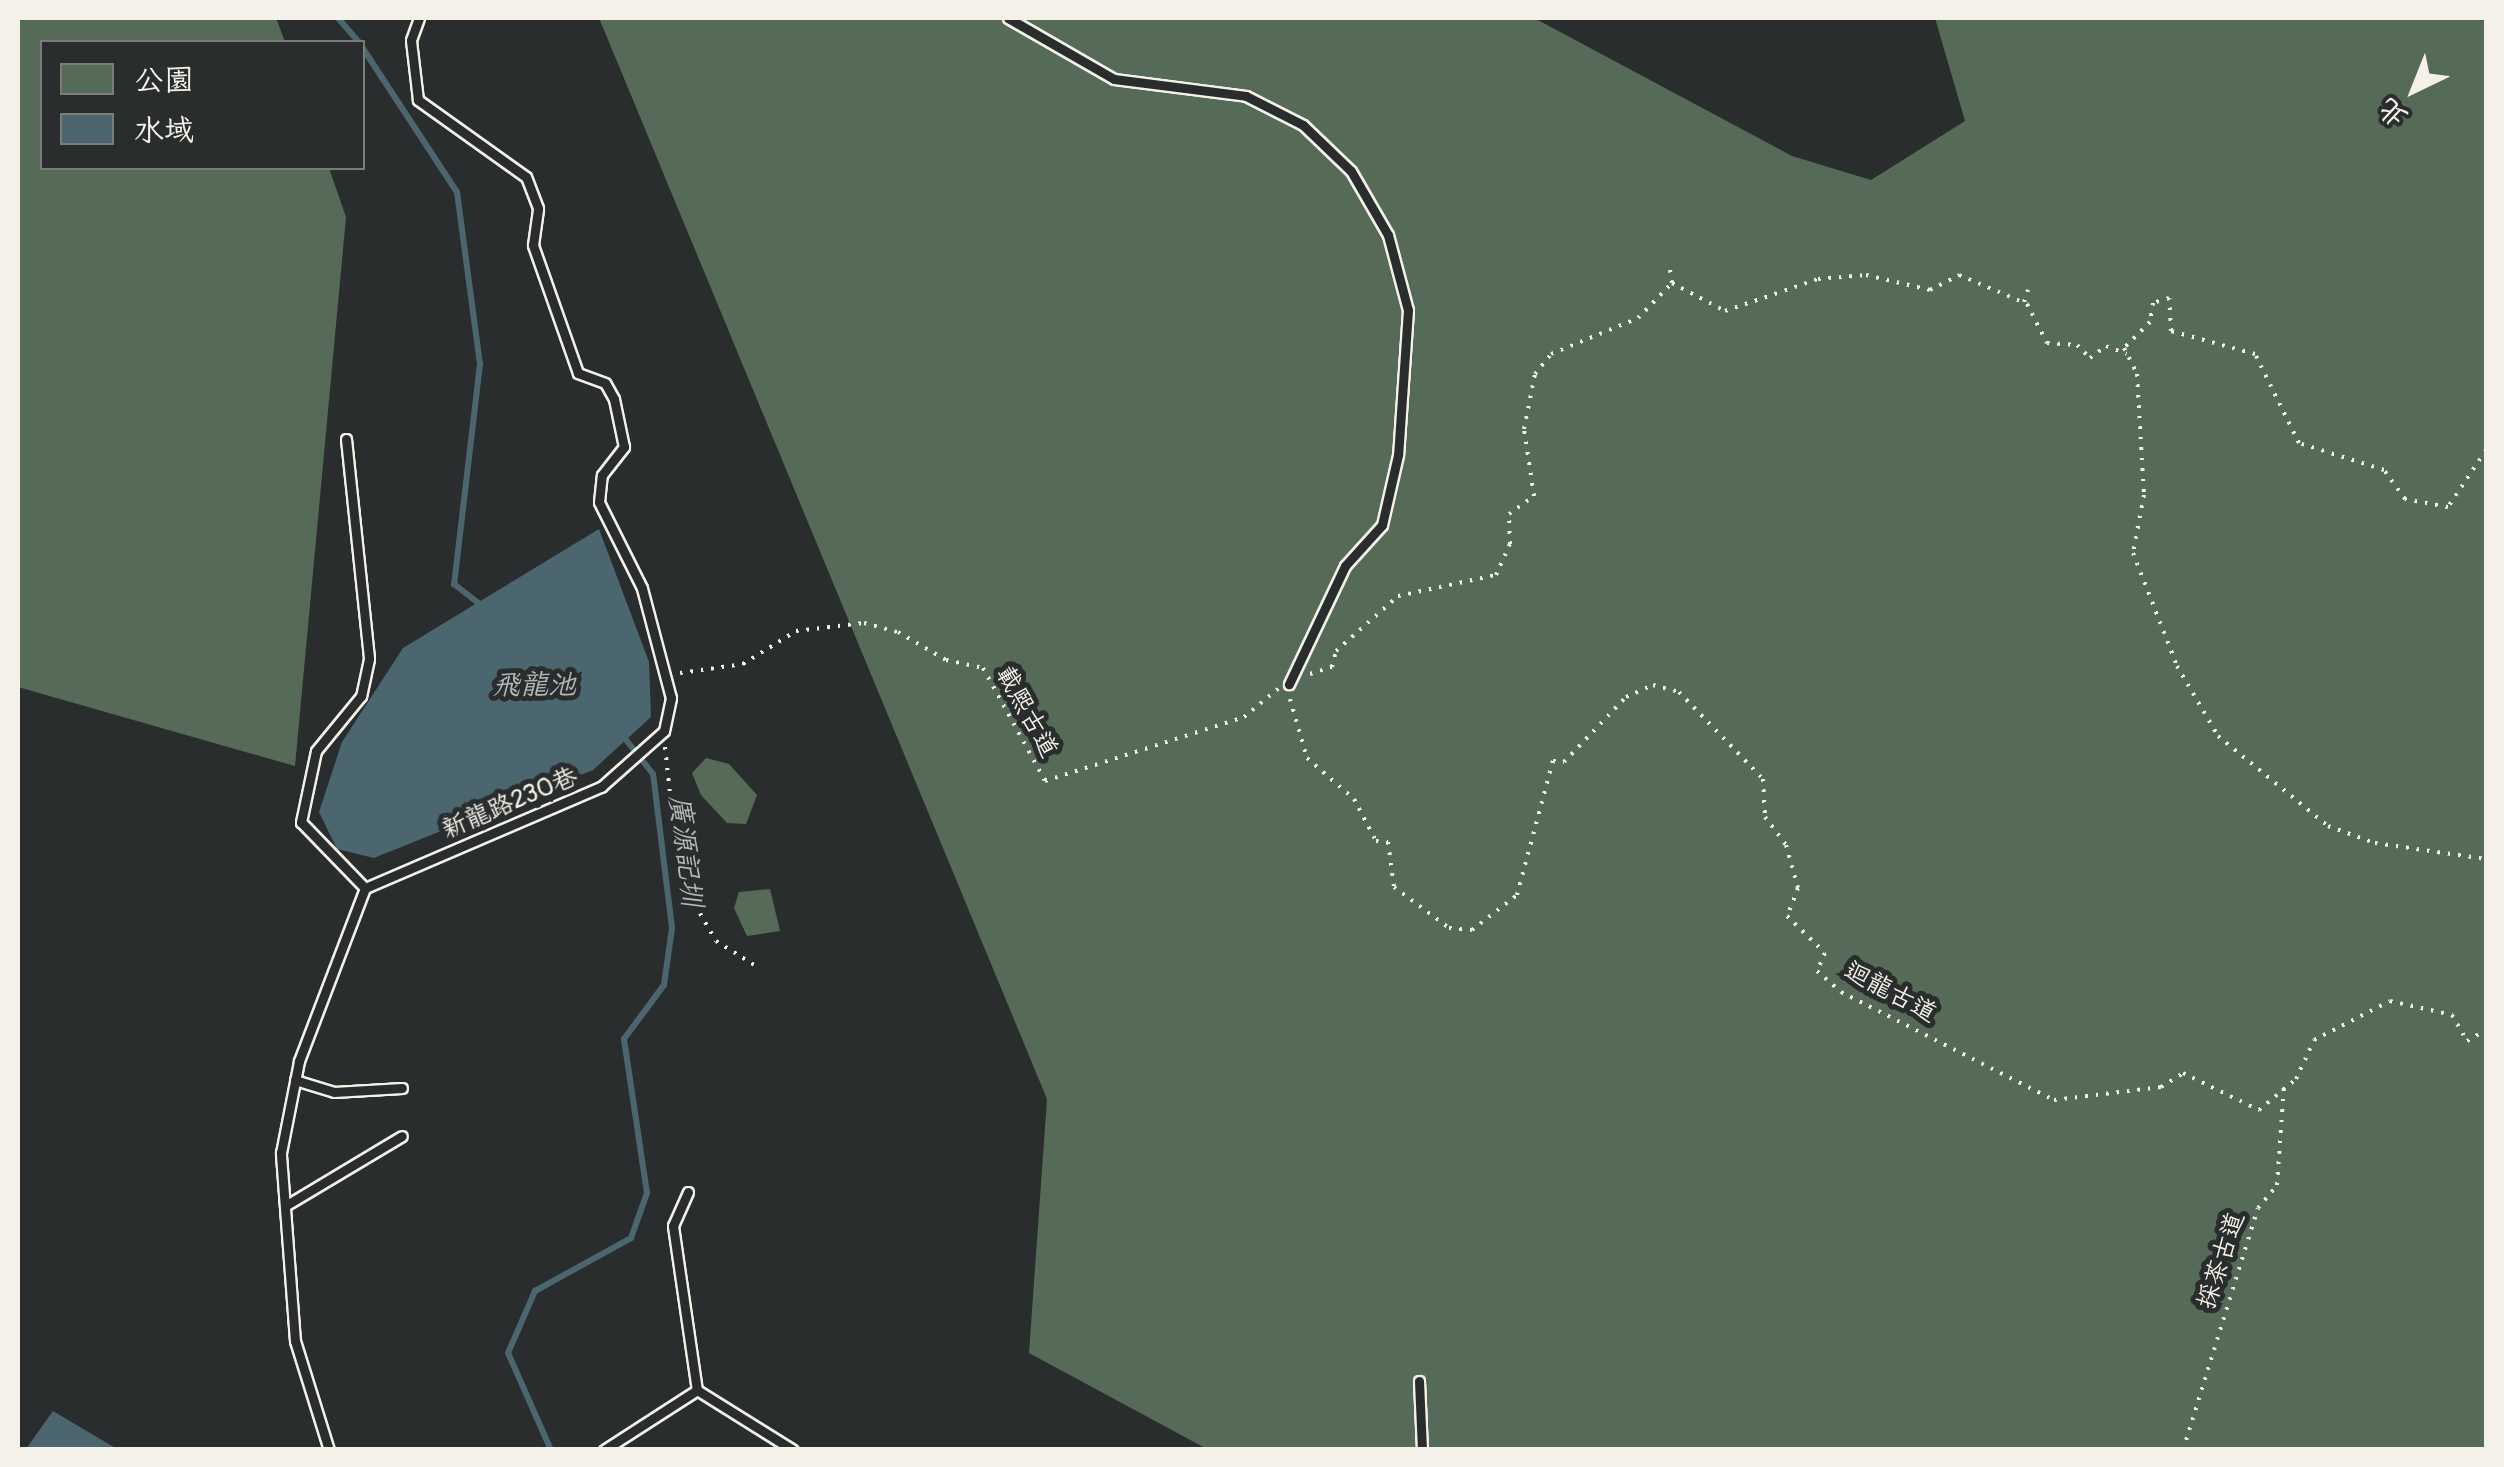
<!DOCTYPE html>
<html>
<head>
<meta charset="utf-8">
<style>
  body { margin:0 }
  #map { position:relative; width:2504px; height:1467px; overflow:hidden; background:#2a2d2e; font-family:Pangolin,"LXGW WenKai TC",sans-serif }
  div>[style] { position:absolute }
  .green>* { inset:0; background:#556b57 }
  .water>* { inset:0; background:#4c6670 }
  .stream>* { height:6px; margin:-3px; padding:0 3px; transform-origin:3px; border-radius:3px; background:#4c6670 }
  .path>* { height:4px; margin-top:-2px; transform-origin:0; background:repeating-linear-gradient(90deg,#f4f1e8 0 2.5px,transparent 0 10.5px) }
  .roads { filter:drop-shadow(2px 0 #f4f1e8) drop-shadow(-2px 0 #f4f1e8) drop-shadow(0 2px #f4f1e8) drop-shadow(0 -2px #f4f1e8) }
  .service>* { height:9px; margin:-4.5px; padding:0 4.5px; transform-origin:4.5px; border-radius:4.5px; background:#2a2d2e }
  span { translate:-50% -50%; white-space:nowrap; text-align:center; line-height:1.15; -webkit-text-stroke:10px #2a2d2e; paint-order:stroke }
  .street-label { font-size:25px; color:#f4f1e8 }
  .water-label { font-size:28px; color:#b1b9b8; font-style:italic }
  .frame { position:absolute; inset:0; border:20px solid #f4f1e8; pointer-events:none }
  .legend { position:absolute; left:40px; top:40px; width:325px; height:130px; box-sizing:border-box; background:#2a2d2e; border:2px solid #7b7b78; margin:0; padding:12px 18px; list-style:none; font-size:30px; color:#f4f1e8 }
  .legend li { display:flex; align-items:center; gap:20px; height:50px }
  .legend b { width:50px; border:2px solid #7b7b78 }
  .north { position:absolute; left:2364px; top:40px; width:100px; height:100px; -webkit-text-stroke:8px #2a2d2e; paint-order:stroke; rotate:223deg; font-size:28px; font-weight:700; line-height:40px; text-align:center; color:#f4f1e8 }
  .north::after { content:''; display:block; margin:auto; width:35px; height:45px; background:#f4f1e8; clip-path:polygon(50% 0,100% 100%,50% 72%,0 100%) }
</style>
</head>
<body>
<div id="map">
  <div class="green">
    <div style="clip-path:polygon(18px 18px,276px 18px,285px 42px,42px 42px,42px 168px,329px 168px,346px 217px,295px 766px,18px 687px)"></div>
    <div style="clip-path:polygon(599px 18px,1534px 18px,1792px 156px,1871px 180px,1965px 121px,1935px 18px,2486px 18px,2486px 1449px,1207px 1449px,1029px 1353px,1047px 1099px)"></div>
    <div style="clip-path:polygon(706px 758px,729px 764px,757px 795px,746px 824px,727px 823px,701px 795px,692px 773px)"></div>
    <div style="clip-path:polygon(770px 889px,780px 931px,747px 936px,734px 908px,739px 892px)"></div>
  </div>
  <div class="water">
    <div style="clip-path:polygon(599px 529px,649px 662px,651px 717px,593px 770px,374px 858px,337px 849px,319px 812px,342px 742px,403px 648px)"></div>
    <div style="clip-path:polygon(53px 1411px,117px 1449px,26px 1449px)"></div>
  </div>
  <div class="stream">
    <div style="left:338px;top:18px;width:32px;rotate:49deg"></div>
    <div style="left:362px;top:47px;width:173px;rotate:56.8deg"></div>
    <div style="left:457px;top:192px;width:174px;rotate:82.4deg"></div>
    <div style="left:480px;top:364px;width:222px;rotate:96.7deg"></div>
    <div style="left:454px;top:584px;width:36px;rotate:38deg"></div>
    <div style="left:551px;top:1450px;width:106px;rotate:-113.9deg"></div>
    <div style="left:508px;top:1353px;width:68px;rotate:-66.5deg"></div>
    <div style="left:535px;top:1291px;width:110px;rotate:-28.9deg"></div>
    <div style="left:631px;top:1238px;width:48px;rotate:-70.4deg"></div>
    <div style="left:647px;top:1193px;width:156px;rotate:-98.5deg"></div>
    <div style="left:624px;top:1039px;width:67px;rotate:-53.5deg"></div>
    <div style="left:664px;top:985px;width:58px;rotate:-82deg"></div>
    <div style="left:672px;top:928px;width:155px;rotate:-97deg"></div>
    <div style="left:653px;top:774px;width:48px;rotate:-128.3deg"></div>
  </div>
  <div class="path">
    <div style="left:1670px;top:270px;width:13px;rotate:81deg"></div>
    <div style="left:2024px;top:302px;width:13px;rotate:-72deg"></div>
    <div style="left:2486px;top:450px;width:69px;rotate:123.7deg"></div>
    <div style="left:2448px;top:507px;width:44px;rotate:-169.5deg"></div>
    <div style="left:2405px;top:499px;width:36px;rotate:-126deg"></div>
    <div style="left:2384px;top:470px;width:89px;rotate:-162.4deg"></div>
    <div style="left:2299px;top:443px;width:99px;rotate:-116.3deg"></div>
    <div style="left:2255px;top:354px;width:87px;rotate:-164.7deg"></div>
    <div style="left:2171px;top:331px;width:33px;rotate:-93deg"></div>
    <div style="left:2169px;top:298px;width:17px;rotate:163deg"></div>
    <div style="left:2153px;top:303px;width:19px;rotate:99deg"></div>
    <div style="left:2150px;top:322px;width:37px;rotate:135deg"></div>
    <div style="left:2124px;top:348px;width:29px;rotate:63deg"></div>
    <div style="left:2137px;top:374px;width:121px;rotate:86.7deg"></div>
    <div style="left:2144px;top:495px;width:59px;rotate:100.7deg"></div>
    <div style="left:2133px;top:553px;width:121px;rotate:68.7deg"></div>
    <div style="left:2177px;top:666px;width:81px;rotate:59.6deg"></div>
    <div style="left:2218px;top:736px;width:142px;rotate:39.3deg"></div>
    <div style="left:2328px;top:826px;width:50px;rotate:19.9deg"></div>
    <div style="left:2375px;top:843px;width:112px;rotate:8.2deg"></div>
    <div style="left:680px;top:673px;width:64px;rotate:-8.1deg"></div>
    <div style="left:743px;top:664px;width:62px;rotate:-31.9deg"></div>
    <div style="left:796px;top:631px;width:68px;rotate:-6.7deg"></div>
    <div style="left:864px;top:623px;width:35px;rotate:15deg"></div>
    <div style="left:898px;top:632px;width:56px;rotate:30.3deg"></div>
    <div style="left:946px;top:660px;width:38px;rotate:12deg"></div>
    <div style="left:983px;top:668px;width:129px;rotate:61.2deg"></div>
    <div style="left:1045px;top:781px;width:209px;rotate:-17.8deg"></div>
    <div style="left:1244px;top:717px;width:45px;rotate:-39.6deg"></div>
    <div style="left:1310px;top:674px;width:23px;rotate:-18deg"></div>
    <div style="left:1332px;top:667px;width:16px;rotate:-76deg"></div>
    <div style="left:1336px;top:651px;width:83px;rotate:-41.6deg"></div>
    <div style="left:1398px;top:596px;width:100px;rotate:-12.1deg"></div>
    <div style="left:1496px;top:575px;width:34px;rotate:-66deg"></div>
    <div style="left:1510px;top:544px;width:30px;rotate:-92deg"></div>
    <div style="left:1509px;top:514px;width:31px;rotate:-36deg"></div>
    <div style="left:1534px;top:496px;width:68px;rotate:-98.5deg"></div>
    <div style="left:1524px;top:429px;width:56px;rotate:-78.7deg"></div>
    <div style="left:1535px;top:374px;width:26px;rotate:-51deg"></div>
    <div style="left:1551px;top:354px;width:94px;rotate:-22.5deg"></div>
    <div style="left:1638px;top:318px;width:49px;rotate:-45.8deg"></div>
    <div style="left:1672px;top:283px;width:60px;rotate:27.8deg"></div>
    <div style="left:1725px;top:311px;width:98px;rotate:-19deg"></div>
    <div style="left:1818px;top:279px;width:48px;rotate:-4.8deg"></div>
    <div style="left:1866px;top:275px;width:66px;rotate:13.2deg"></div>
    <div style="left:1930px;top:290px;width:33px;rotate:-27deg"></div>
    <div style="left:1959px;top:275px;width:74px;rotate:23.1deg"></div>
    <div style="left:2027px;top:304px;width:44px;rotate:62.9deg"></div>
    <div style="left:2047px;top:343px;width:30px;rotate:4deg"></div>
    <div style="left:2077px;top:345px;width:18px;rotate:45deg"></div>
    <div style="left:2090px;top:358px;width:20px;rotate:-37deg"></div>
    <div style="left:2106px;top:346px;width:22px;rotate:21deg"></div>
    <div style="left:1290px;top:699px;width:61px;rotate:73.9deg"></div>
    <div style="left:1307px;top:758px;width:62px;rotate:41.1deg"></div>
    <div style="left:1354px;top:799px;width:47px;rotate:62.4deg"></div>
    <div style="left:1376px;top:841px;width:12px;rotate:5deg"></div>
    <div style="left:1388px;top:842px;width:45px;rotate:82.4deg"></div>
    <div style="left:1394px;top:887px;width:69px;rotate:36.7deg"></div>
    <div style="left:1449px;top:928px;width:23px;rotate:5deg"></div>
    <div style="left:1472px;top:930px;width:57px;rotate:-37.9deg"></div>
    <div style="left:1517px;top:895px;width:139px;rotate:-75deg"></div>
    <div style="left:1553px;top:761px;width:11px;rotate:5deg"></div>
    <div style="left:1564px;top:762px;width:90px;rotate:-46.4deg"></div>
    <div style="left:1626px;top:697px;width:30px;rotate:-24deg"></div>
    <div style="left:1653px;top:685px;width:27px;rotate:15deg"></div>
    <div style="left:1679px;top:692px;width:121px;rotate:46deg"></div>
    <div style="left:1763px;top:779px;width:38px;rotate:87deg"></div>
    <div style="left:1765px;top:817px;width:35px;rotate:53deg"></div>
    <div style="left:1786px;top:845px;width:45px;rotate:74.4deg"></div>
    <div style="left:1798px;top:888px;width:30px;rotate:111deg"></div>
    <div style="left:1787px;top:916px;width:53px;rotate:44.2deg"></div>
    <div style="left:1825px;top:953px;width:20px;rotate:114deg"></div>
    <div style="left:1817px;top:971px;width:32px;rotate:41deg"></div>
    <div style="left:1841px;top:992px;width:239px;rotate:26.9deg"></div>
    <div style="left:2054px;top:1100px;width:108px;rotate:-6.9deg"></div>
    <div style="left:2161px;top:1087px;width:26px;rotate:-32deg"></div>
    <div style="left:2183px;top:1073px;width:85px;rotate:26deg"></div>
    <div style="left:2259px;top:1110px;width:48px;rotate:-40deg"></div>
    <div style="left:2296px;top:1079px;width:43px;rotate:-65.2deg"></div>
    <div style="left:2314px;top:1040px;width:85px;rotate:-27.2deg"></div>
    <div style="left:2390px;top:1001px;width:64px;rotate:12.7deg"></div>
    <div style="left:2452px;top:1015px;width:30px;rotate:60deg"></div>
    <div style="left:2467px;top:1041px;width:22px;rotate:-30deg"></div>
    <div style="left:665px;top:747px;width:131px;rotate:83.9deg"></div>
    <div style="left:679px;top:877px;width:74px;rotate:60deg"></div>
    <div style="left:716px;top:941px;width:51px;rotate:32.1deg"></div>
    <div style="left:2183px;top:1450px;width:253px;rotate:-72.8deg"></div>
    <div style="left:2258px;top:1208px;width:30px;rotate:-50deg"></div>
    <div style="left:2277px;top:1185px;width:99px;rotate:-86deg"></div>
  </div>
  <div class="roads">
    <div class="service">
      <div style="left:1008px;top:18px;width:122px;rotate:29.9deg"></div>
      <div style="left:1114px;top:79px;width:133px;rotate:7.3deg"></div>
      <div style="left:1246px;top:96px;width:64px;rotate:27deg"></div>
      <div style="left:1303px;top:125px;width:66px;rotate:43.8deg"></div>
      <div style="left:1351px;top:171px;width:74px;rotate:60deg"></div>
      <div style="left:1388px;top:235px;width:78px;rotate:75.1deg"></div>
      <div style="left:1408px;top:310px;width:145px;rotate:93.9deg"></div>
      <div style="left:1398px;top:455px;width:72px;rotate:102.9deg"></div>
      <div style="left:1382px;top:525px;width:55px;rotate:132.1deg"></div>
      <div style="left:1345px;top:566px;width:131px;rotate:115.4deg"></div>
      <div style="left:346px;top:439px;width:221px;rotate:84deg"></div>
      <div style="left:369px;top:659px;width:38px;rotate:102deg"></div>
      <div style="left:361px;top:696px;width:71px;rotate:129.3deg"></div>
      <div style="left:316px;top:751px;width:73px;rotate:101.9deg"></div>
      <div style="left:301px;top:822px;width:92px;rotate:45.9deg"></div>
      <div style="left:295px;top:1080px;width:41px;rotate:17.1deg"></div>
      <div style="left:334px;top:1092px;width:68px;rotate:-3.4deg"></div>
      <div style="left:688px;top:1192px;width:37px;rotate:114deg"></div>
      <div style="left:673px;top:1226px;width:166px;rotate:81.7deg"></div>
      <div style="left:697px;top:1390px;width:113px;rotate:32deg"></div>
      <div style="left:285px;top:1206px;width:136px;rotate:-30.9deg"></div>
      <div style="left:1419px;top:1381px;width:69px;rotate:87.5deg"></div>
      <div style="left:329px;top:1450px;width:114px;rotate:-107.3deg"></div>
      <div style="left:295px;top:1341px;width:189px;rotate:-94.3deg"></div>
      <div style="left:281px;top:1153px;width:94px;rotate:-78.9deg"></div>
      <div style="left:299px;top:1061px;width:185px;rotate:-69.1deg"></div>
      <div style="left:365px;top:888px;width:257px;rotate:-23.2deg"></div>
      <div style="left:601px;top:787px;width:84px;rotate:-41.6deg"></div>
      <div style="left:664px;top:731px;width:34px;rotate:-78deg"></div>
      <div style="left:671px;top:698px;width:114px;rotate:-104.8deg"></div>
      <div style="left:642px;top:588px;width:96px;rotate:-116.6deg"></div>
      <div style="left:599px;top:502px;width:27px;rotate:-84deg"></div>
      <div style="left:602px;top:475px;width:36px;rotate:-52deg"></div>
      <div style="left:624px;top:447px;width:49px;rotate:-101.8deg"></div>
      <div style="left:614px;top:399px;width:18px;rotate:-119deg"></div>
      <div style="left:605px;top:383px;width:29px;rotate:-160deg"></div>
      <div style="left:578px;top:373px;width:136px;rotate:-109.4deg"></div>
      <div style="left:533px;top:245px;width:37px;rotate:-82deg"></div>
      <div style="left:538px;top:208px;width:33px;rotate:-111deg"></div>
      <div style="left:526px;top:177px;width:133px;rotate:-144.5deg"></div>
      <div style="left:418px;top:100px;width:60px;rotate:-96.7deg"></div>
      <div style="left:411px;top:40px;width:23px;rotate:-70deg"></div>
      <div style="left:604px;top:1450px;width:111px;rotate:-32.8deg"></div>
    </div>
  </div>
  <div class="street-label">
    <span style="left:1026px;top:712px;rotate:61deg">載熙古道</span>
    <span style="left:510px;top:804px;rotate:-23deg">新龍路230巷</span>
    <span style="left:1890px;top:993px;rotate:28deg">迴龍古道</span>
    <span style="left:2222px;top:1261px;rotate:-72deg">採茶古道</span>
  </div>
  <div class="water-label">
    <span style="left:534px;top:686px">飛龍池</span>
    <span style="left:685px;top:851px;rotate:83deg">廣源記圳</span>
  </div>
  <div class="frame"></div>
  <ul class="legend">
  <li><b style="height:28px;background:#556b57"></b>公園</li>
  <li><b style="height:28px;background:#4c6670"></b>水域</li>
  </ul>
  <div class="north">北</div>
</div>
</body>
</html>
